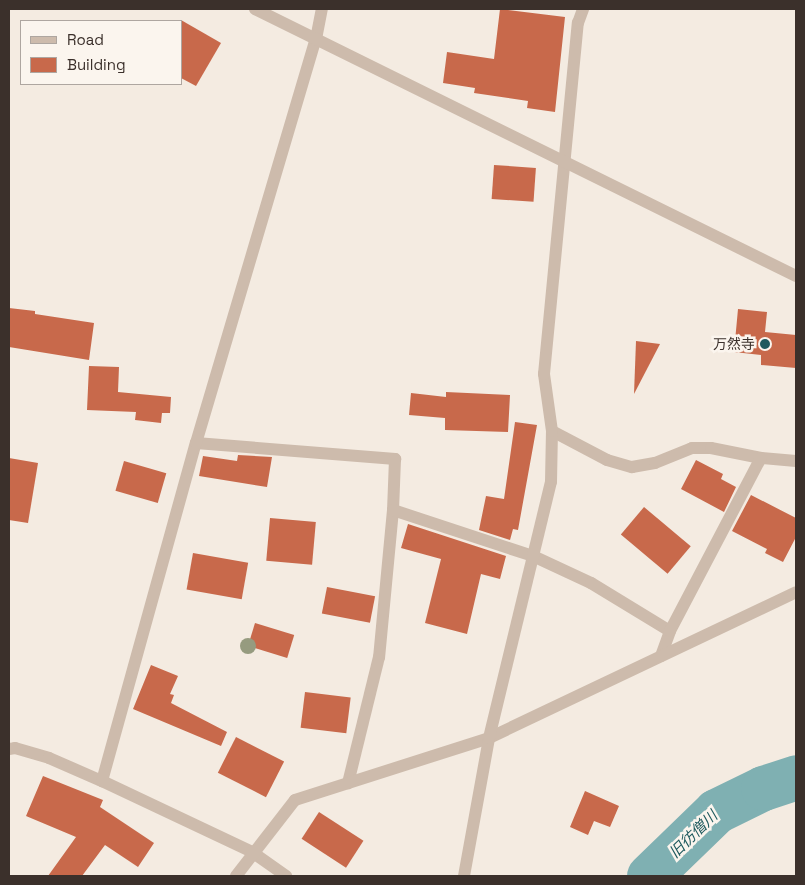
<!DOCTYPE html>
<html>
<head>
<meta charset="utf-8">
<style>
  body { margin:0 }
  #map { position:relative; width:805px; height:885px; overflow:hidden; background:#f4ebe1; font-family:"Space Grotesk","Noto Sans JP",sans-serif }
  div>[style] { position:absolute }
  .river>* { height:45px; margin:-22.5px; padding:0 22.5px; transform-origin:22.5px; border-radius:22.5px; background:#7fb0b2 }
  .building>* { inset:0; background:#c8694b; transform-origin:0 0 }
  .minor>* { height:12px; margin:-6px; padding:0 6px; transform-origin:6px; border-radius:6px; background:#cdbbac }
  .tertiary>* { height:12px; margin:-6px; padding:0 6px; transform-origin:6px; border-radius:6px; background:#cdbbac }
  .trees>* { width:16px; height:16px; margin:-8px; border-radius:50%; background:#969b7f }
  .dots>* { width:14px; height:14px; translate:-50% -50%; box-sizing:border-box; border:2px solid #fbf5ee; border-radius:50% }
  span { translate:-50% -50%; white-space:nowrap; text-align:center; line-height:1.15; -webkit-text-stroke:5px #fbf5ee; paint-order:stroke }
  .poi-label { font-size:14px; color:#3b302b }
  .right { translate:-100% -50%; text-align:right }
  .water-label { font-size:15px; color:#1f5a5e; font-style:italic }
  .frame { position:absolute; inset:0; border:10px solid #3b302b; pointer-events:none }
  .legend { position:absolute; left:20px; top:20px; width:162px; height:65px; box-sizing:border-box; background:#fbf5ee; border:1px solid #aea6a0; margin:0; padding:6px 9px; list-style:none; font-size:15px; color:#3b302b }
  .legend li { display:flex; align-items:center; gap:10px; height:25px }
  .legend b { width:25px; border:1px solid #aea6a0 }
</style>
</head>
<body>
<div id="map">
  <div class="river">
    <div style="left:649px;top:876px;width:93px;rotate:-44.1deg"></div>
    <div style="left:716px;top:811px;width:52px;rotate:-26.1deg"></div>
    <div style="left:763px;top:788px;width:35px;rotate:-18deg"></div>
  </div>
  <div class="building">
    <div style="clip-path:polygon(500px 9px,565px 17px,555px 112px,527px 108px,528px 101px,474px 93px,475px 88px,443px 83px,447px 52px,494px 59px)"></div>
    <div style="clip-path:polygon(181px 20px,221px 43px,196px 86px,181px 78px)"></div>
    <div style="left:494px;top:165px;width:42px;height:34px;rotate:4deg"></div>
    <div style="clip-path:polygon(9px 308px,35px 311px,35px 314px,94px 323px,89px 360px,9px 347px)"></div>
    <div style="clip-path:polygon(738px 309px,767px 312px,765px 332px,796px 335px,796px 368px,761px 365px,761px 355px,734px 352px)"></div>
    <div style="clip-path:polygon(636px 341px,660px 344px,634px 394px)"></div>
    <div style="clip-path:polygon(89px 366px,119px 367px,118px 392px,171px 397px,170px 413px,162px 413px,161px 423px,135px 420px,136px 412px,87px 410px)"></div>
    <div style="clip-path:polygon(446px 392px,510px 395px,508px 432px,445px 430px,445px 418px,409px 415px,411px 393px,446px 397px)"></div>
    <div style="clip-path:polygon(515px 422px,537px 425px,518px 530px,513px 529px,510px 540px,479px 530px,486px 496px,504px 499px)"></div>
    <div style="clip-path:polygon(238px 455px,272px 457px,267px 487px,199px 476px,203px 456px,237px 461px)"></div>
    <div style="clip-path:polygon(9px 458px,38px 463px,28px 523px,9px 520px)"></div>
    <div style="clip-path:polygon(696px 460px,723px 474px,721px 479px,736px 487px,724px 512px,681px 489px)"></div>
    <div style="left:124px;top:461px;width:44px;height:31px;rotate:16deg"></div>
    <div style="clip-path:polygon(751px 495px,796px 518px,796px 537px,783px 562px,765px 553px,767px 549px,732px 531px)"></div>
    <div style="left:644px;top:507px;width:61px;height:36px;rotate:40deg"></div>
    <div style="left:270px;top:518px;width:46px;height:43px;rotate:5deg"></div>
    <div style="clip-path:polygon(408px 524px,506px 556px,500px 579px,481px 574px,467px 634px,425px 623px,441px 559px,401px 548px)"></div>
    <div style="left:193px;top:553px;width:56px;height:37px;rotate:10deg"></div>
    <div style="left:327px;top:587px;width:49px;height:27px;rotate:11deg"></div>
    <div style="left:255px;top:623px;width:41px;height:24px;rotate:17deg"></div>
    <div style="clip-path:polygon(151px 665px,178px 676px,170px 694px,174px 695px,171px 703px,227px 732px,221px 746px,133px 709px)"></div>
    <div style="left:305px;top:692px;width:46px;height:36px;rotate:7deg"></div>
    <div style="left:236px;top:737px;width:54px;height:40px;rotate:27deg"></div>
    <div style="clip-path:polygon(43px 776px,103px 800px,100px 807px,154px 843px,138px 867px,105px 845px,82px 876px,48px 876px,76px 837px,26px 816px)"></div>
    <div style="clip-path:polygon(585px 791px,619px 806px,610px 827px,594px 821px,588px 835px,570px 827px)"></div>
    <div style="left:319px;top:812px;width:53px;height:32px;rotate:33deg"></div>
  </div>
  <div class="minor">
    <div style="left:552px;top:431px;width:62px;rotate:27.8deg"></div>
    <div style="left:607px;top:460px;width:26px;rotate:16deg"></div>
    <div style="left:632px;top:467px;width:23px;rotate:-10deg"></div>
    <div style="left:655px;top:463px;width:40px;rotate:-22deg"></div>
    <div style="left:692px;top:448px;width:19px"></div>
    <div style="left:711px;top:448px;width:51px;rotate:11.3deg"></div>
    <div style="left:761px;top:458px;width:35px;rotate:5deg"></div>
    <div style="left:196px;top:443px;width:200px;rotate:4.6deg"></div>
    <div style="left:395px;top:459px;width:51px;rotate:92.2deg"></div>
    <div style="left:393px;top:510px;width:148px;rotate:95.4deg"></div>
    <div style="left:379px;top:657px;width:130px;rotate:103.8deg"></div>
    <div style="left:393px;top:510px;width:147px;rotate:18.2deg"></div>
    <div style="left:533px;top:556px;width:64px;rotate:25deg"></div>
    <div style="left:591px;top:583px;width:92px;rotate:31.3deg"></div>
    <div style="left:661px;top:656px;width:27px;rotate:-70deg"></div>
    <div style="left:670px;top:631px;width:195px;rotate:-62.3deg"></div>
    <div style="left:9px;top:749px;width:6px;rotate:-9deg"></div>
    <div style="left:15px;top:748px;width:35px;rotate:16deg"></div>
    <div style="left:49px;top:758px;width:58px;rotate:23.5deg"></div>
    <div style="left:102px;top:781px;width:166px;rotate:25.3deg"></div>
    <div style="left:252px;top:852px;width:42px;rotate:35.2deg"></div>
    <div style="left:102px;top:781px;width:351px;rotate:-74.5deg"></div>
    <div style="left:196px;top:443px;width:421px;rotate:-73.5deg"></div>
    <div style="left:316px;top:39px;width:31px;rotate:-79deg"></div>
    <div style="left:236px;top:876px;width:96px;rotate:-52.2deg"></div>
    <div style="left:295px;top:800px;width:204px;rotate:-17.7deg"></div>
    <div style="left:489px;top:738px;width:340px;rotate:-25.4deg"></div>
    <div style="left:464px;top:876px;width:140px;rotate:-79.7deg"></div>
    <div style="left:489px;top:738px;width:263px;rotate:-76.4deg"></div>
    <div style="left:551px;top:482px;width:51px;rotate:-88.9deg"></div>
    <div style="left:552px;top:431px;width:58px;rotate:-98deg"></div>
    <div style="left:544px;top:374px;width:353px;rotate:-84.5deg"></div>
    <div style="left:578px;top:23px;width:15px;rotate:-70deg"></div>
  </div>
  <div class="tertiary">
    <div style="left:255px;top:9px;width:603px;rotate:26.27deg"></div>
  </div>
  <div class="trees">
    <div style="left:248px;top:646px"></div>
  </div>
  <div class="dots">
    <div style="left:765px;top:344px;background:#1f5a5e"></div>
  </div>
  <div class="poi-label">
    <span class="right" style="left:755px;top:344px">万然寺</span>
  </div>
  <div class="water-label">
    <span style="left:693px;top:834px;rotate:-44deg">旧彷僧川</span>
  </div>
  <div class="frame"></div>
  <ul class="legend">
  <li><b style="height:6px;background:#cdbbac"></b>Road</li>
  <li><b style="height:14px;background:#c8694b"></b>Building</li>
  </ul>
</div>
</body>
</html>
